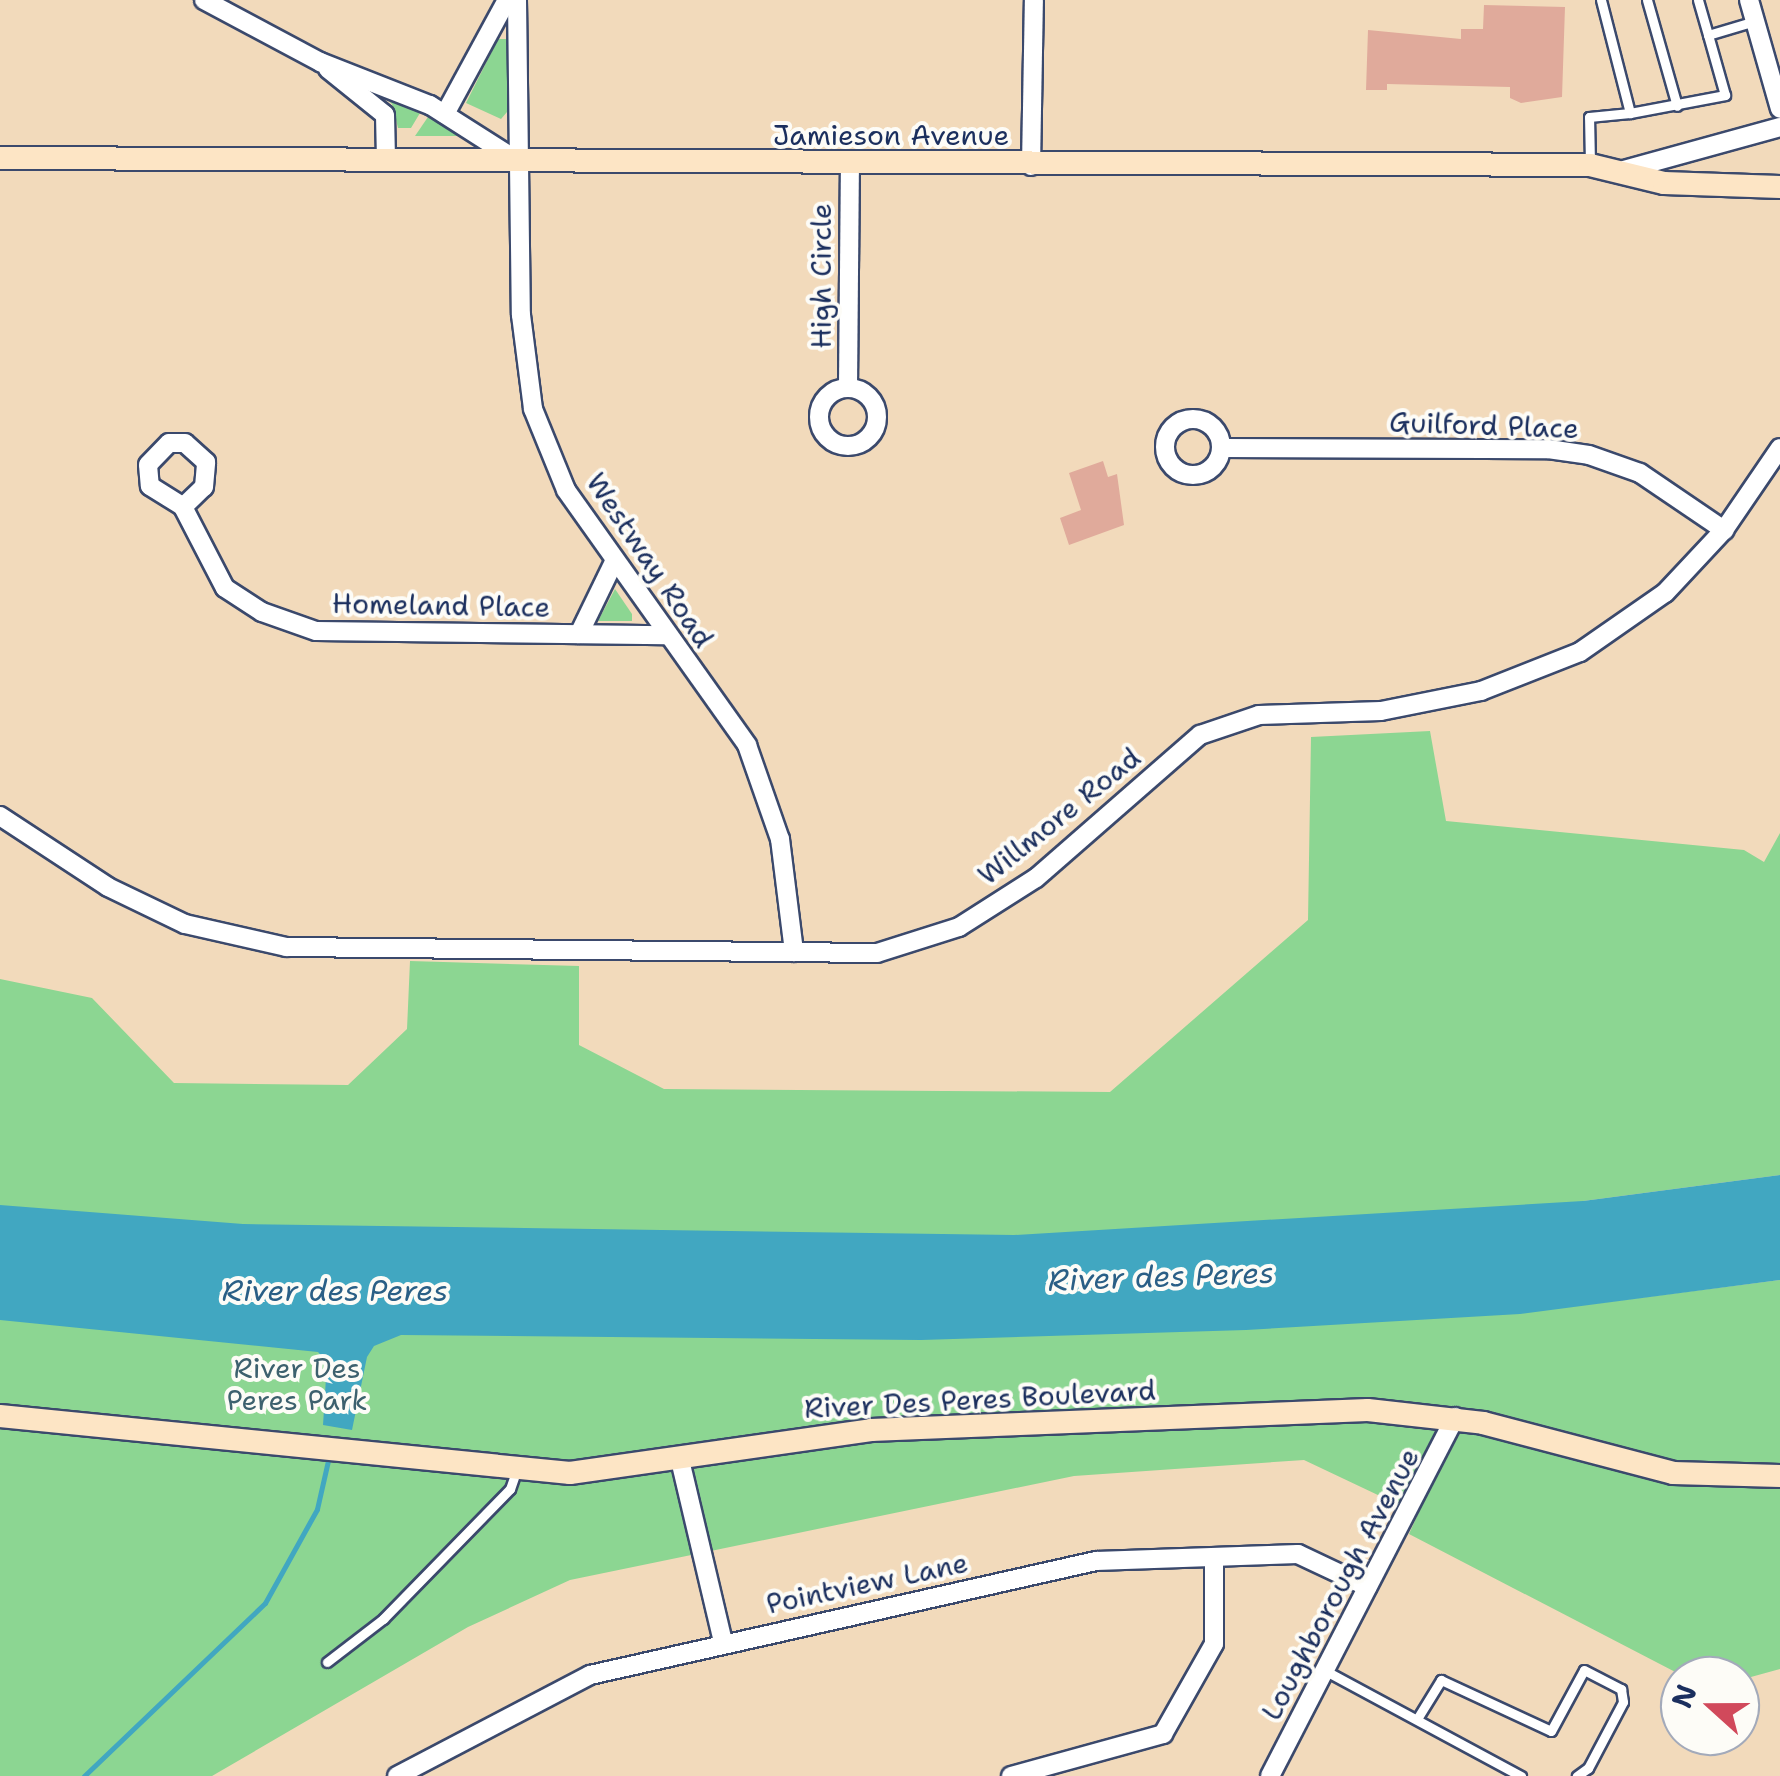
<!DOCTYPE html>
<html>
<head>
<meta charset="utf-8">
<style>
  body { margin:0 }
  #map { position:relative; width:1780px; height:1776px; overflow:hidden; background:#f2dabb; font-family:"Shantell Sans",sans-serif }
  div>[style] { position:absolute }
  .green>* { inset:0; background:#8cd692 }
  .water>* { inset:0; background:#41a7c1 }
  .stream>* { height:5px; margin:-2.5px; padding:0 2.5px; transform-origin:2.5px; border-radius:2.5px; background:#41a7c1 }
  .building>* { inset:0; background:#e0aa9b }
  .roads { filter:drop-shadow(2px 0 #3b496c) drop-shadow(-2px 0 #3b496c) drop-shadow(0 2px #3b496c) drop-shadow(0 -2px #3b496c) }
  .lane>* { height:9px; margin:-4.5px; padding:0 4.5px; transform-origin:4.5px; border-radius:4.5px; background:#fff }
  .street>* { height:18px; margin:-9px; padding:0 9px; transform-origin:9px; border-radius:9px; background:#fff }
  .street>.ring { margin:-9px; padding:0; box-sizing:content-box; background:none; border:18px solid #fff; border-radius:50% }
  .secondary>* { height:22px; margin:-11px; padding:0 11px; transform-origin:11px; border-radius:11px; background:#fde5c5 }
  span { translate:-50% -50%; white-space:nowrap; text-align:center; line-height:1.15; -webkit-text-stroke:8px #fdfcf7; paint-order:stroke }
  .street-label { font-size:28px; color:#1b2f5e }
  .park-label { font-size:28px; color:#3d616e }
  .water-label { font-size:30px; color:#2a5f86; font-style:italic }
  .north { position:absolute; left:1660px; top:1656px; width:100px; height:100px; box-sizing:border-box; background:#fdfcf7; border:2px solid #a3aaba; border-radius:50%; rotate:291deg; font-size:28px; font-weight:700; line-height:40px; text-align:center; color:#1b2f5e }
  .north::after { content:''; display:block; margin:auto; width:35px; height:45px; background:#d1495b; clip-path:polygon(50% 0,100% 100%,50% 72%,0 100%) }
</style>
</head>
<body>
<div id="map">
  <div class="green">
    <div style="clip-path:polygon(498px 39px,510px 39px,507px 112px,501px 119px,466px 103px)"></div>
    <div style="clip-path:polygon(372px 87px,420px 113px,411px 128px,398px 128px,392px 104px)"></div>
    <div style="clip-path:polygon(428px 117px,463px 136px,415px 136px)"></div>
    <div style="clip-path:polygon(615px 589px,632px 614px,632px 621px,598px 621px)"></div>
    <div style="clip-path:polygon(1430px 731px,1446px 821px,1744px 850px,1764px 862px,1780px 833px,1780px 1175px,1583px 1201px,1521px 1313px,1780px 1280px,1780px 1669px,1740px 1680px,1683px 1676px,1409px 1534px,1418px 1514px,1304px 1460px,1074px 1476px,570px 1580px,468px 1627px,212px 1776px,0 1776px,0 979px,92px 998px,174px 1083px,348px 1085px,407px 1029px,410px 961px,579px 966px,579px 1045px,664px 1089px,1110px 1092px,1308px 920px,1311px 737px)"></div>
  </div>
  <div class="water">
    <div style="clip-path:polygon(1780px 1175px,1780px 1280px,1520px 1314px,1246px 1330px,921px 1340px,401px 1335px,374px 1346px,367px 1357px,352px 1430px,323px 1425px,327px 1362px,318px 1352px,0 1320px,0 1205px,243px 1224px,1014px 1235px,1583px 1201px)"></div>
  </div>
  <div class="stream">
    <div style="left:84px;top:1776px;width:250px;rotate:-43.7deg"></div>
    <div style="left:265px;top:1603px;width:107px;rotate:-61deg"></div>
    <div style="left:317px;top:1509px;width:54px;rotate:-77.2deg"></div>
  </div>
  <div class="building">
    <div style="clip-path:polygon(1484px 5px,1565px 7px,1562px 97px,1521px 103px,1510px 98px,1510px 87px,1387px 84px,1387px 90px,1366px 90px,1368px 30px,1461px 39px,1461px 29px,1483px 29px)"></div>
    <div style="clip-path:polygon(1103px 461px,1108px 477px,1117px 474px,1124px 525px,1069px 545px,1060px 518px,1081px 510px,1069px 473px)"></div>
  </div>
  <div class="roads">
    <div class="lane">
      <div style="left:1601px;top:0;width:117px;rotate:75.6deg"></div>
      <div style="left:1630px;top:113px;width:97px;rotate:-10.7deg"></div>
      <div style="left:1725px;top:95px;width:62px;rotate:-105.8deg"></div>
      <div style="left:1647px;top:0;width:110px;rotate:74.2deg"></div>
      <div style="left:1698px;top:0;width:36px;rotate:74deg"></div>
      <div style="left:1708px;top:35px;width:49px;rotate:-16.6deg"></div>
      <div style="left:1590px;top:163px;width:46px;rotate:-91.2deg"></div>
      <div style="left:1589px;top:117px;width:41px;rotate:-5.6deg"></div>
      <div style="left:327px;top:1662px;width:71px;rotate:-37.5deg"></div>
      <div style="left:383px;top:1619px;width:182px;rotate:-45.7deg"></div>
      <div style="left:510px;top:1489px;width:18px;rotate:-71deg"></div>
      <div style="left:1324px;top:1670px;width:224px;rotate:28.3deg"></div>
      <div style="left:1417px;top:1719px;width:46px;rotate:-58.4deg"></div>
      <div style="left:1441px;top:1680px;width:121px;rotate:24.9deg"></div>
      <div style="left:1551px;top:1731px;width:69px;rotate:-61.6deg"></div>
      <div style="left:1584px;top:1670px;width:42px;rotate:27.2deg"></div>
      <div style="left:1621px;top:1689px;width:13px;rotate:81deg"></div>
      <div style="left:1623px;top:1702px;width:75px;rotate:117.9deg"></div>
      <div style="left:1588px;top:1768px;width:14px;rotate:144deg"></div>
    </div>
    <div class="street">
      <div style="left:204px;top:0;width:132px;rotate:28.1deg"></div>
      <div style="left:320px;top:62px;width:118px;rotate:21.4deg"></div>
      <div style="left:430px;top:105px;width:104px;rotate:32.5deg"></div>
      <div style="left:517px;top:0;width:315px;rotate:89.3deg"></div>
      <div style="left:521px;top:315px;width:95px;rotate:82.7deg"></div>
      <div style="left:533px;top:409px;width:87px;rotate:67.8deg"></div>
      <div style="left:566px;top:490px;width:313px;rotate:54.6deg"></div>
      <div style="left:747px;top:745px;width:100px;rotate:70.7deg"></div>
      <div style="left:780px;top:839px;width:114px;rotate:82.9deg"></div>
      <div style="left:1749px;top:0;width:113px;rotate:74.1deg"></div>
      <div style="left:328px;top:69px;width:73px;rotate:38.9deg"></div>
      <div style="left:385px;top:115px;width:45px;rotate:88.7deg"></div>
      <div style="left:445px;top:114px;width:130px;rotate:-61.5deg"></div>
      <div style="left:1031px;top:166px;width:166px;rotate:-89deg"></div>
      <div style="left:1624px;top:170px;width:162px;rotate:-15.4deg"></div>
      <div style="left:848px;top:387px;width:222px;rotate:-89.5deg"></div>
      <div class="ring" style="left:819px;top:388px;width:40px;height:40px"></div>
      <div class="ring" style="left:1165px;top:419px;width:38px;height:38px"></div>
      <div style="left:1222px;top:448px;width:326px;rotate:0.2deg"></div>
      <div style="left:1548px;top:449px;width:41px;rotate:8.3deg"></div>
      <div style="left:1589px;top:455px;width:54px;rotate:19.4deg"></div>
      <div style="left:1640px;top:473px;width:102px;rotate:34.2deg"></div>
      <div style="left:183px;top:507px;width:29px;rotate:-44deg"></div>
      <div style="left:204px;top:487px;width:25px;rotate:-85deg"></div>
      <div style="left:206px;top:462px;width:28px;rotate:-138deg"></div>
      <div style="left:185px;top:443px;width:16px;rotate:180deg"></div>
      <div style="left:169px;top:443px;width:30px;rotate:134deg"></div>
      <div style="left:148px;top:465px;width:21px;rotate:85deg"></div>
      <div style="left:150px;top:486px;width:39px;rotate:32deg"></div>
      <div style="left:183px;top:507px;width:91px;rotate:62.6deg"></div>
      <div style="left:225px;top:588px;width:44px;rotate:33deg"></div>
      <div style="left:262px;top:612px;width:57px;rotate:19.4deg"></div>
      <div style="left:316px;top:631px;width:350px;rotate:0.7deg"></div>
      <div style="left:579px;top:634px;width:82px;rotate:-64.1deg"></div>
      <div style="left:0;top:816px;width:129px;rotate:33.3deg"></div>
      <div style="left:108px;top:887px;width:85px;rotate:25.7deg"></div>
      <div style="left:185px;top:924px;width:104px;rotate:12.8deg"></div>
      <div style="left:286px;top:947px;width:591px;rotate:0.58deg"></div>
      <div style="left:877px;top:953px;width:86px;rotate:-17.6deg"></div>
      <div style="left:959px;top:927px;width:91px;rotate:-32.5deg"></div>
      <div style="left:1036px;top:878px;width:218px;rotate:-41.1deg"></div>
      <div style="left:1200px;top:735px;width:62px;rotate:-18.7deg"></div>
      <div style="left:1259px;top:715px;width:122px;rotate:-1.9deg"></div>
      <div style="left:1381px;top:711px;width:102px;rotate:-11.3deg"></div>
      <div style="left:1481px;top:691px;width:106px;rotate:-21.5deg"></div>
      <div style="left:1580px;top:652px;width:103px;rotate:-34.8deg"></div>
      <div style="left:1665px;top:593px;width:86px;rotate:-46.9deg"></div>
      <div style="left:1724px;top:530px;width:99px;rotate:-55.7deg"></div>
      <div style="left:680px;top:1460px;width:187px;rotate:76.7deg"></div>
      <div style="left:397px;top:1776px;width:218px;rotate:-27.6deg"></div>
      <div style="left:590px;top:1675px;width:519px;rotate:-12.7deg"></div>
      <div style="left:1096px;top:1561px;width:202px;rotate:-2deg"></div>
      <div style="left:1298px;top:1554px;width:77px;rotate:25.2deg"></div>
      <div style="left:1011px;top:1776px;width:158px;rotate:-15.4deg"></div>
      <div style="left:1163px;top:1734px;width:103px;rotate:-60.5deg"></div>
      <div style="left:1214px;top:1644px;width:87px;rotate:-90deg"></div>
      <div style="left:1270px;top:1776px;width:404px;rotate:-62.7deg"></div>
    </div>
    <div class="secondary">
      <div style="left:0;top:158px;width:1590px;rotate:0.25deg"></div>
      <div style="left:1590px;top:165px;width:76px;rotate:13.7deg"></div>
      <div style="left:1664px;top:183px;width:116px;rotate:2deg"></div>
      <div style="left:0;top:1416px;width:573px;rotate:5.71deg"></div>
      <div style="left:570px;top:1473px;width:304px;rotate:-8.1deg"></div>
      <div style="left:871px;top:1430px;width:497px;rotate:-2.3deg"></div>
      <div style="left:1368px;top:1410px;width:116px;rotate:6.4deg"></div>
      <div style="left:1483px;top:1423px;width:196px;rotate:14.7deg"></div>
      <div style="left:1673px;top:1473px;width:107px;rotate:1.6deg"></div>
    </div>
  </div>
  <div class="street-label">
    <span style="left:891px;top:135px">Jamieson Avenue</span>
    <span style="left:821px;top:276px;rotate:-90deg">High Circle</span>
    <span style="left:1484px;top:425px;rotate:2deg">Guilford Place</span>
    <span style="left:650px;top:560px;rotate:56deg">Westway Road</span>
    <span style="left:441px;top:605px;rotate:1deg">Homeland Place</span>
    <span style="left:1059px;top:816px;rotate:-39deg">Willmore Road</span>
    <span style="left:980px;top:1399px;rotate:-3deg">River Des Peres Boulevard</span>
    <span style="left:867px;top:1583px;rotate:-12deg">Pointview Lane</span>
    <span style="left:1340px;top:1584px;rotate:-62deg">Loughborough Avenue</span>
  </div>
  <div class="park-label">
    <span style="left:297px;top:1384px">River Des<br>Peres Park</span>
  </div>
  <div class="water-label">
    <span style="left:1161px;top:1277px;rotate:-2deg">River des Peres</span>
    <span style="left:335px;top:1291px">River des Peres</span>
  </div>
  <div class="north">N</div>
</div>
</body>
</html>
